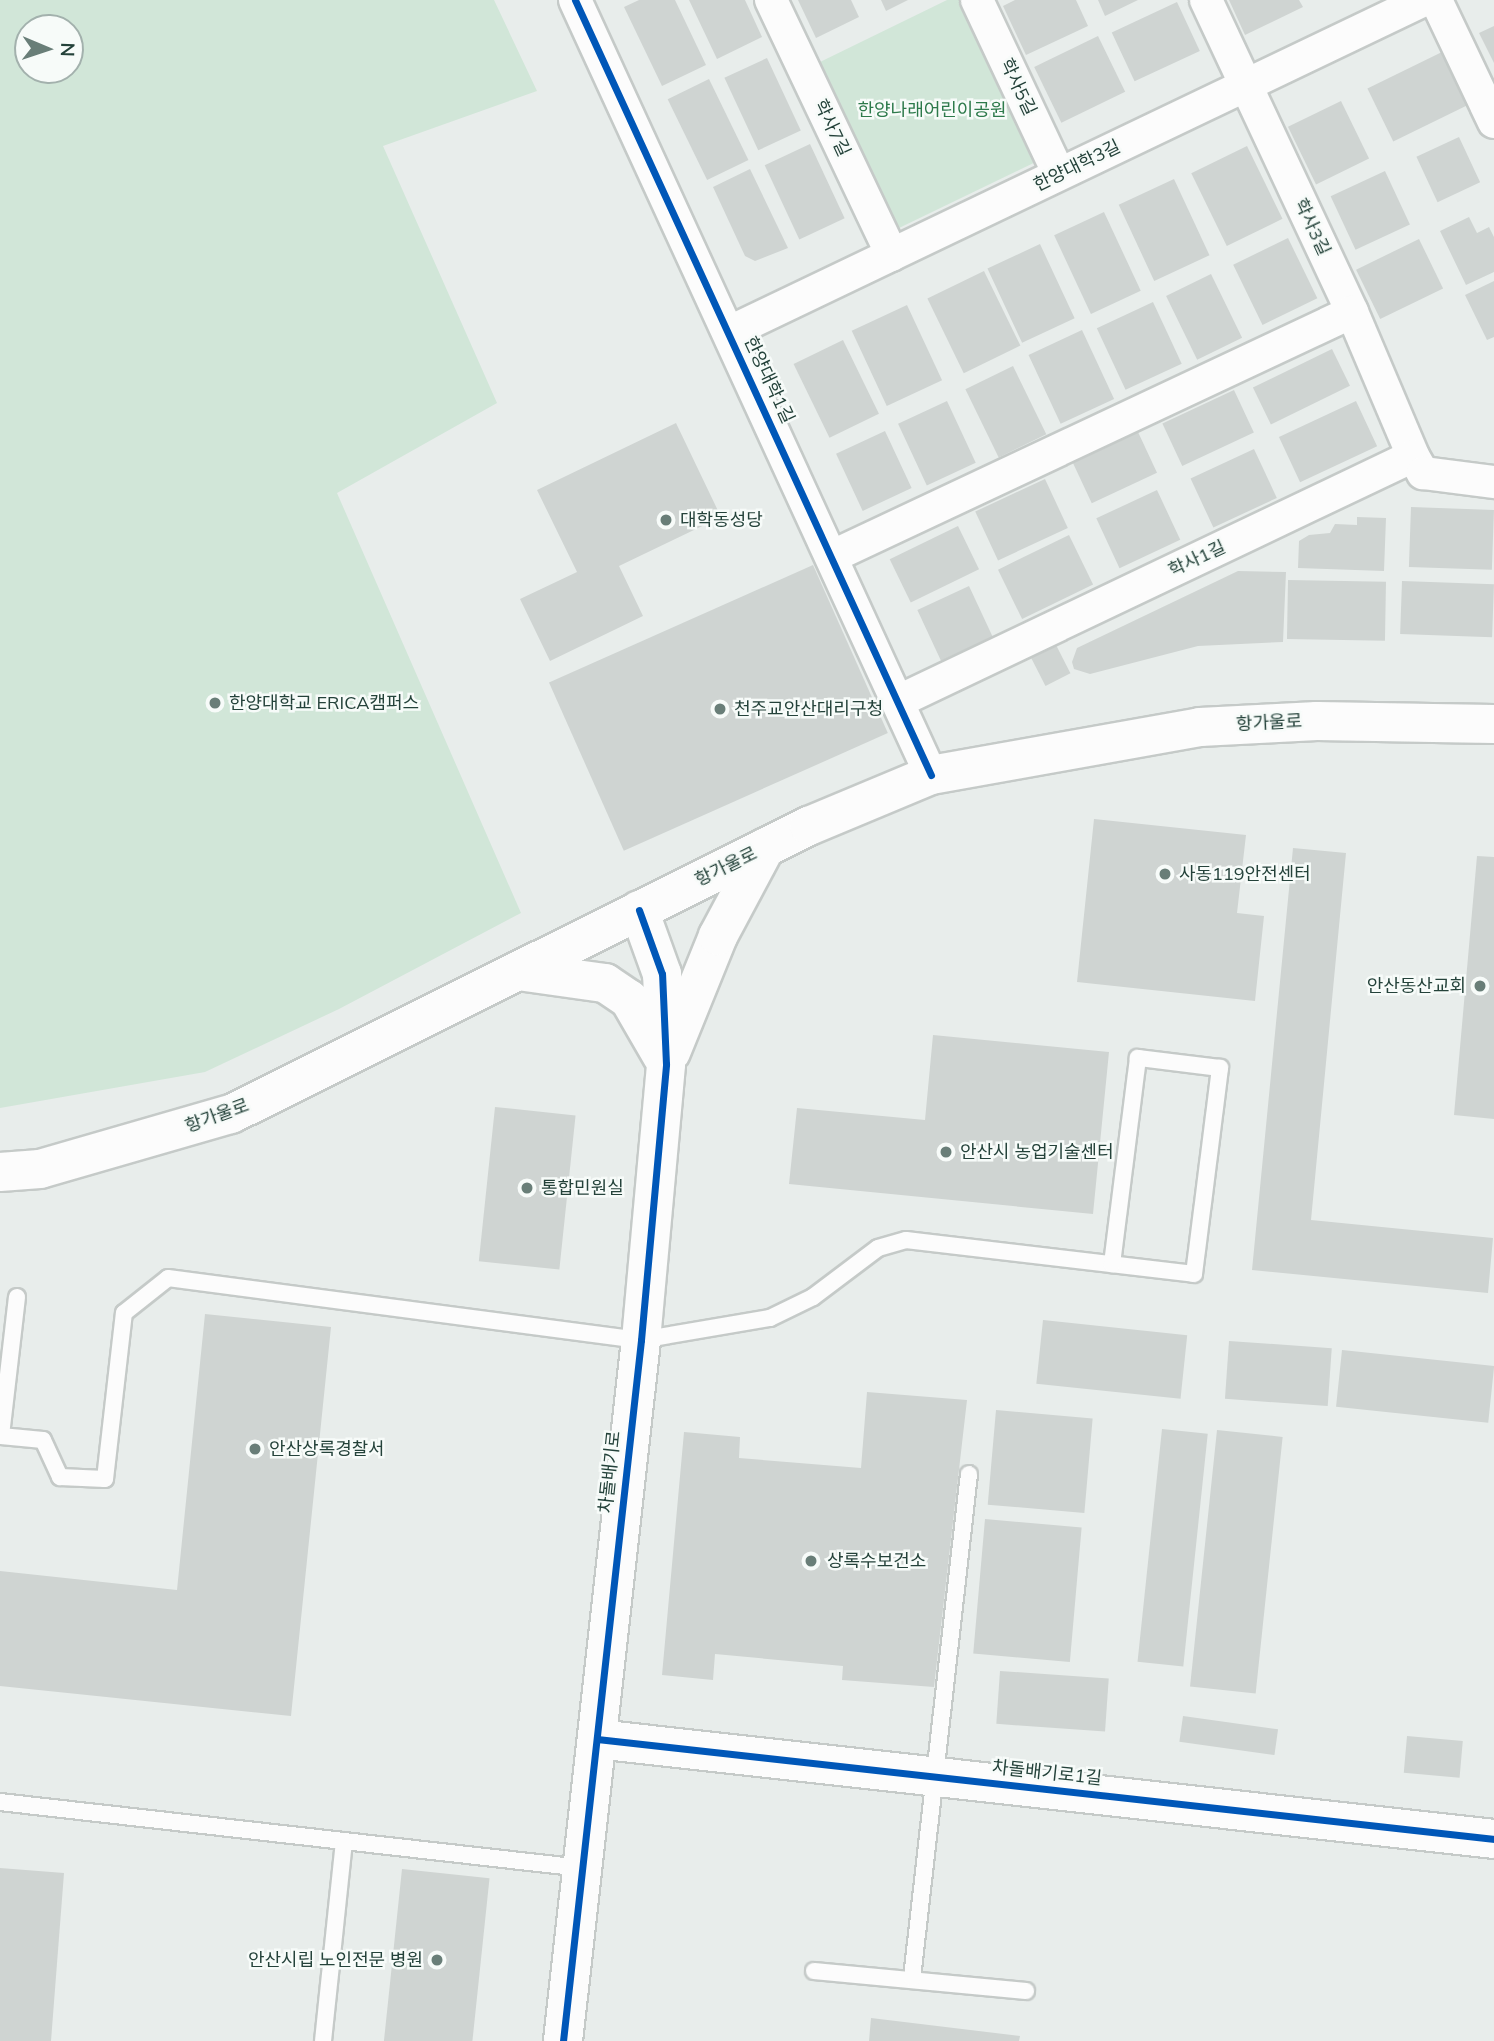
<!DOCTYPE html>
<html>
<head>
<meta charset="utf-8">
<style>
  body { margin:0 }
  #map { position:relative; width:1494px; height:2041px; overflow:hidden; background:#e8edeb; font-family:Mulish,"Noto Sans KR",sans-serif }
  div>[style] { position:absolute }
  .green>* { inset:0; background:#d1e6d8 }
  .building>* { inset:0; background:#cfd4d2; transform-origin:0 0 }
  .roads { filter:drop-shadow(2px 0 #c5cac8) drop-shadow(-2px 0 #c5cac8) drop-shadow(0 2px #c5cac8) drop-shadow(0 -2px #c5cac8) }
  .lane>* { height:16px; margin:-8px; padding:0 8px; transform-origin:8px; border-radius:8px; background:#fcfcfc }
  .street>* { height:32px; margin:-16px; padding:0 16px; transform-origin:16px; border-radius:16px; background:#fcfcfc }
  .secondary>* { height:38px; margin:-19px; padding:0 19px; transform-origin:19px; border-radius:19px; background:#fcfcfc }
  .cycleway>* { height:7px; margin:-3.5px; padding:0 3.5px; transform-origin:3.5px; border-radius:3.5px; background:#0057b8 }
  .dots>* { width:19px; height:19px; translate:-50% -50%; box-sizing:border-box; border:4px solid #f7fbf9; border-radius:50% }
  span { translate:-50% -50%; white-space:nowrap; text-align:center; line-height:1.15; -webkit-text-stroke:5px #f7fbf9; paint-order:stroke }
  .street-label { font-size:18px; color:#24423a }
  .park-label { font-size:18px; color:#2d7a4b }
  .poi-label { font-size:18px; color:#24423a }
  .left { translate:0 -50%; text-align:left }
  .right { translate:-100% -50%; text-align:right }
  .north { position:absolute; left:14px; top:14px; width:70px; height:70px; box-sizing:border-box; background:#f7fbf9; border:2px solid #a3b1ad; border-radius:50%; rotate:92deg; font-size:19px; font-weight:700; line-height:28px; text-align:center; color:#24423a }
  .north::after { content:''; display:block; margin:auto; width:24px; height:32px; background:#697e78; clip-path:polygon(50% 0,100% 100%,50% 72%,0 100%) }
</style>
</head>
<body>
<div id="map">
  <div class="green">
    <div style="clip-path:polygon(evenodd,0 0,494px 0,537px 91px,383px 146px,497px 403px,337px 493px,521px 913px,339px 1009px,205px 1072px,0 1108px,0 0,70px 28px,70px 70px,28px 70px,28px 28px,70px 28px)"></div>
    <div style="clip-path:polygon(947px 0,968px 0,1044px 158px,899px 228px,820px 62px)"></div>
  </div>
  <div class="building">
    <div style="clip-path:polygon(639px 0,675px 0,706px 65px,662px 86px,624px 7px)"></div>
    <div style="clip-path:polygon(689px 0,745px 0,762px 37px,717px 59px)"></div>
    <div style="clip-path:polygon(798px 0,851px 0,859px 17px,816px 38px)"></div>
    <div style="clip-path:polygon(881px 0,908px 0,886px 11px)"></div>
    <div style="clip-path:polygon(1015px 0,1076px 0,1088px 26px,1026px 55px,1003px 6px)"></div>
    <div style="clip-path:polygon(1098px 0,1138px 0,1105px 16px)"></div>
    <div style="clip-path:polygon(1229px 0,1299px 0,1303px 7px,1245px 35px)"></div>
    <div style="left:1177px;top:2px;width:54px;height:72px;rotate:65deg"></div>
    <div style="clip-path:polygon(1494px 26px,1494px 63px,1479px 33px)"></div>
    <div style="left:1098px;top:36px;width:62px;height:71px;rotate:64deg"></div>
    <div style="left:1442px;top:52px;width:59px;height:83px;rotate:64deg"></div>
    <div style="left:767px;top:58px;width:80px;height:47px;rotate:65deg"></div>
    <div style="left:709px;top:79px;width:90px;height:46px;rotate:64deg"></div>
    <div style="left:1341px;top:101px;width:64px;height:59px;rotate:64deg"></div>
    <div style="left:1459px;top:137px;width:50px;height:47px;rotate:65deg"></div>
    <div style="left:810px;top:144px;width:82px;height:50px;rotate:65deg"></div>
    <div style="left:1247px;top:146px;width:81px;height:62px;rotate:64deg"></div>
    <div style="clip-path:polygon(750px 169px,788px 248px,755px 261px,745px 256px,713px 187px)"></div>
    <div style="left:1385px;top:171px;width:59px;height:60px;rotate:65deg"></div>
    <div style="left:1174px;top:179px;width:84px;height:61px;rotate:65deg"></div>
    <div style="left:1104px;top:212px;width:87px;height:55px;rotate:65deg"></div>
    <div style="clip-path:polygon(1469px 217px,1477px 233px,1489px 227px,1494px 237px,1494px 272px,1466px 285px,1440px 231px)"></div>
    <div style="left:1288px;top:238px;width:67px;height:61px;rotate:64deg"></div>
    <div style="left:1419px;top:239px;width:55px;height:70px;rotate:64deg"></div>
    <div style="left:1040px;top:244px;width:82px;height:58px;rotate:65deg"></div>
    <div style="left:984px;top:271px;width:83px;height:63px;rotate:64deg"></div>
    <div style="left:1211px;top:274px;width:71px;height:50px;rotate:64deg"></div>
    <div style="clip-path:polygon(1494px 281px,1494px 337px,1487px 340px,1465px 295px)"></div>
    <div style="left:1153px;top:302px;width:68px;height:62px;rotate:65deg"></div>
    <div style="left:907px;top:305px;width:83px;height:61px;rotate:65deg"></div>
    <div style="left:1082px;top:330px;width:76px;height:59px;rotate:65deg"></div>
    <div style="left:843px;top:340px;width:82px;height:55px;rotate:64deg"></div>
    <div style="left:1332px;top:349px;width:41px;height:88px;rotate:64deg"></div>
    <div style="left:1013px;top:366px;width:76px;height:53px;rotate:64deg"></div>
    <div style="left:1234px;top:390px;width:47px;height:79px;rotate:65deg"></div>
    <div style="left:947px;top:401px;width:68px;height:54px;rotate:65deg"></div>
    <div style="left:1356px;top:401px;width:50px;height:85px;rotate:65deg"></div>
    <div style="clip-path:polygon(676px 423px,721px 517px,619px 566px,643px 616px,550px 661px,520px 599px,577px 572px,537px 490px)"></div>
    <div style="left:885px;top:431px;width:63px;height:54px;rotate:65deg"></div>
    <div style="left:1138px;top:432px;width:45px;height:72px;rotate:65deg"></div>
    <div style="left:1254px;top:449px;width:54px;height:70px;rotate:65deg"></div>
    <div style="left:1045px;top:479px;width:54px;height:77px;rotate:65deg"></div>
    <div style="left:1157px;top:490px;width:55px;height:67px;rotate:65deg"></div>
    <div style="left:1411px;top:507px;width:83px;height:60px;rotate:2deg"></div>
    <div style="clip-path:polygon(1357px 517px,1386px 518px,1384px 571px,1298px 568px,1299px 541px,1309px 535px,1330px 533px,1335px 524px,1357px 525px)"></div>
    <div style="left:958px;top:526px;width:48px;height:76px;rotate:64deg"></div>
    <div style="left:1069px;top:535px;width:55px;height:79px;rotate:64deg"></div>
    <div style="left:813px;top:565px;width:184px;height:289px;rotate:66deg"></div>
    <div style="clip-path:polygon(1238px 571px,1286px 572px,1283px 642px,1198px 646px,1090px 674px,1074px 669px,1072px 662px,1077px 648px)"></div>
    <div style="left:1288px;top:580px;width:98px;height:59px;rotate:1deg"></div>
    <div style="left:1402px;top:581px;width:92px;height:53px;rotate:2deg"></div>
    <div style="left:969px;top:586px;width:56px;height:57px;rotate:65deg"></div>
    <div style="left:1055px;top:643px;width:34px;height:28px;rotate:63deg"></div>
    <div style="clip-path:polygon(1094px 819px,1246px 835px,1237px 913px,1264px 916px,1255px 1001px,1077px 982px)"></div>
    <div style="clip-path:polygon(1293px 848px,1346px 853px,1311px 1220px,1493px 1238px,1488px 1293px,1252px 1270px)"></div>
    <div style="clip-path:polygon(1477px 856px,1494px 857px,1494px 1119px,1454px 1115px)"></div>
    <div style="clip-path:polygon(933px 1035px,1109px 1052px,1093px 1214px,789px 1184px,797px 1108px,925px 1120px)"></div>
    <div style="left:495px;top:1107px;width:81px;height:155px;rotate:6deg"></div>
    <div style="clip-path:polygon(205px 1314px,331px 1327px,291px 1716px,0 1686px,0 1571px,177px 1590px)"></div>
    <div style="left:1043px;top:1320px;width:145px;height:64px;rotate:6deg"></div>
    <div style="left:1229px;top:1341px;width:103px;height:58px;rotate:4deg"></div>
    <div style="left:1342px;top:1350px;width:153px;height:57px;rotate:6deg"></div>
    <div style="clip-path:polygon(867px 1392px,967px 1400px,934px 1687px,842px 1680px,843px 1666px,715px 1654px,713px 1680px,662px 1675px,684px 1432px,740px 1437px,739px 1458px,861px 1468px)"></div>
    <div style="left:996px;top:1410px;width:97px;height:95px;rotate:5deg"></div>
    <div style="left:1162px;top:1429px;width:46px;height:234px;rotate:6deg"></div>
    <div style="left:1217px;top:1430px;width:66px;height:258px;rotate:6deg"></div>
    <div style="left:985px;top:1519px;width:97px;height:135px;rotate:5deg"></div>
    <div style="left:1000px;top:1671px;width:109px;height:53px;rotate:4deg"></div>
    <div style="left:1183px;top:1716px;width:96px;height:26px;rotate:8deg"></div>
    <div style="left:1407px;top:1736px;width:56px;height:37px;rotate:5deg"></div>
    <div style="clip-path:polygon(0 1868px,64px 1873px,51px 2041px,0 2041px)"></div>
    <div style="left:402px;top:1869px;width:88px;height:173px;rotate:6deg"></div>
    <div style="clip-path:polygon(871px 2018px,1020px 2036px,1019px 2041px,869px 2041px)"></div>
  </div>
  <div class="roads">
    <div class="lane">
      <div style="left:17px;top:1297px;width:140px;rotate:96.6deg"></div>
      <div style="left:1px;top:1436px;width:42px;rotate:5.4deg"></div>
      <div style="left:43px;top:1440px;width:41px;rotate:65.3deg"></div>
      <div style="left:60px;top:1477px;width:45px;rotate:2.5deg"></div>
      <div style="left:105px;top:1479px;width:167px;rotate:-83.5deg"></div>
      <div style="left:124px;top:1313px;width:56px;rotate:-38.5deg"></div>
      <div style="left:168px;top:1278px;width:477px;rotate:7.5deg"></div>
      <div style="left:641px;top:1340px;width:131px;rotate:-9.7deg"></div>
      <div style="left:770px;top:1318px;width:48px;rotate:-26deg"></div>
      <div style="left:813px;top:1297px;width:81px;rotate:-37deg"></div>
      <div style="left:878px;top:1248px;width:29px;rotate:-16deg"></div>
      <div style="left:906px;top:1240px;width:290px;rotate:6.7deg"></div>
      <div style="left:1194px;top:1274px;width:208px;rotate:-82.8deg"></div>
      <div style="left:1220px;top:1068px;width:83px;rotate:-173deg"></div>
      <div style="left:1138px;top:1058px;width:208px;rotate:97.2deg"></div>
      <div style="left:0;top:1802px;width:586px;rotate:6.47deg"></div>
      <div style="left:814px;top:1971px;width:213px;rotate:5.4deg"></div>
      <div style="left:912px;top:1978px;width:507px;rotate:-83.55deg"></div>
      <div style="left:323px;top:2041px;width:201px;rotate:-84deg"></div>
    </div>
    <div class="street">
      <div style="left:575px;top:0;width:853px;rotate:65.33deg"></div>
      <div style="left:771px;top:0;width:282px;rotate:64.6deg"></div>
      <div style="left:977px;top:0;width:192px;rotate:64.8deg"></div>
      <div style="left:1206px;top:0;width:344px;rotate:64.9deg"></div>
      <div style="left:1352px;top:312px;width:156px;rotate:67deg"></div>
      <div style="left:1436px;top:0;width:135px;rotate:64.6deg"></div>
      <div style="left:730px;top:332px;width:769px;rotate:-25.57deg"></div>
      <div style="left:833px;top:556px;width:573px;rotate:-25.18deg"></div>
      <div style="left:899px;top:701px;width:569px;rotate:-25.48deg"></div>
      <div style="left:1413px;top:456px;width:20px;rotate:60deg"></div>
      <div style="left:1423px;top:473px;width:72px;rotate:7.2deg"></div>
    </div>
    <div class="secondary">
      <div style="left:518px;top:971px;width:88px;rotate:7.9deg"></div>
      <div style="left:605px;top:983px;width:29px;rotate:34deg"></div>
      <div style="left:629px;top:999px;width:66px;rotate:59.9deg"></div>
      <div style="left:671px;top:1052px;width:125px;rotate:-67.9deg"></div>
      <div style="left:718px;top:936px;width:100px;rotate:-61.9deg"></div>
      <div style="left:0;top:1172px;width:40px;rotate:-4.3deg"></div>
      <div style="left:40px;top:1169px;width:199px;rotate:-16.1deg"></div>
      <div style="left:231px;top:1114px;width:646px;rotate:-26.49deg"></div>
      <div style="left:809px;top:826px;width:132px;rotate:-22.7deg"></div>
      <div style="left:931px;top:775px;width:273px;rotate:-10.1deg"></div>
      <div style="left:1200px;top:727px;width:117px;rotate:-2.9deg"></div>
      <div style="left:1317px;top:721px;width:177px;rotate:1deg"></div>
      <div style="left:597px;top:1739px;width:903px;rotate:6.36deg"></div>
      <div style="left:563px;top:2041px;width:705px;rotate:-83.65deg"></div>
      <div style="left:641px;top:1340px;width:277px;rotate:-84.8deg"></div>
      <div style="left:666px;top:1064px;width:90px;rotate:-92.5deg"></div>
      <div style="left:662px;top:974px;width:68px;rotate:-109.8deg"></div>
    </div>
  </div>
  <div class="cycleway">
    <div style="left:575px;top:0;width:853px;rotate:65.33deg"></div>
    <div style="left:597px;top:1739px;width:903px;rotate:6.36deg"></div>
    <div style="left:563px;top:2041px;width:705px;rotate:-83.65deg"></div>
    <div style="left:641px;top:1340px;width:277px;rotate:-84.8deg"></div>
    <div style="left:666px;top:1064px;width:90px;rotate:-92.5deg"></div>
    <div style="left:662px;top:974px;width:68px;rotate:-109.8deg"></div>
  </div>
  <div class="dots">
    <div style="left:666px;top:520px;background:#697e78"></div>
    <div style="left:215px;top:703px;background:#697e78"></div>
    <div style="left:720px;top:709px;background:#697e78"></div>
    <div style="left:1165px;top:874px;background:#697e78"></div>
    <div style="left:1480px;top:986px;background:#697e78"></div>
    <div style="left:946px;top:1152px;background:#697e78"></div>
    <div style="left:527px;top:1188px;background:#697e78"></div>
    <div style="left:255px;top:1449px;background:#697e78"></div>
    <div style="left:811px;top:1561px;background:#697e78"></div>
    <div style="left:437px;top:1960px;background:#697e78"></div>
  </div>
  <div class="street-label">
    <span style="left:1018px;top:87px;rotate:65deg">학사5길</span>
    <span style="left:832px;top:128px;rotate:65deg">학사7길</span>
    <span style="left:1077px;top:166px;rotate:-26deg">한양대학3길</span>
    <span style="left:1312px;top:227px;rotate:65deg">학사3길</span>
    <span style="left:769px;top:380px;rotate:65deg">한양대학1길</span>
    <span style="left:1197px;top:559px;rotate:-25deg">학사1길</span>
    <span style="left:1269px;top:723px;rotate:-3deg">항가울로</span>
    <span style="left:726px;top:867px;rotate:-26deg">항가울로</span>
    <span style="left:217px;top:1116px;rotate:-20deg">항가울로</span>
    <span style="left:610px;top:1472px;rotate:-84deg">차돌배기로</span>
    <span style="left:1047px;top:1773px;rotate:6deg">차돌배기로1길</span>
  </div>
  <div class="park-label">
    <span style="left:932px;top:110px">한양나래어린이공원</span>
  </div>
  <div class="poi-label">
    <span class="left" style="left:680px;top:520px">대학동성당</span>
    <span class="left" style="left:229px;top:703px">한양대학교 ERICA캠퍼스</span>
    <span class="left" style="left:734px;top:709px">천주교안산대리구청</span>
    <span class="left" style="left:1179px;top:874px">사동119안전센터</span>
    <span class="right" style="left:1466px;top:986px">안산동산교회</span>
    <span class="left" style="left:960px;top:1152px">안산시 농업기술센터</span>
    <span class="left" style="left:541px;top:1188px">통합민원실</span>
    <span class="left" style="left:269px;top:1449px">안산상록경찰서</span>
    <span class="left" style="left:827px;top:1561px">상록수보건소</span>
    <span class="right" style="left:423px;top:1960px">안산시립 노인전문 병원</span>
  </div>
  <div class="north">N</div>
</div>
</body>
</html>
